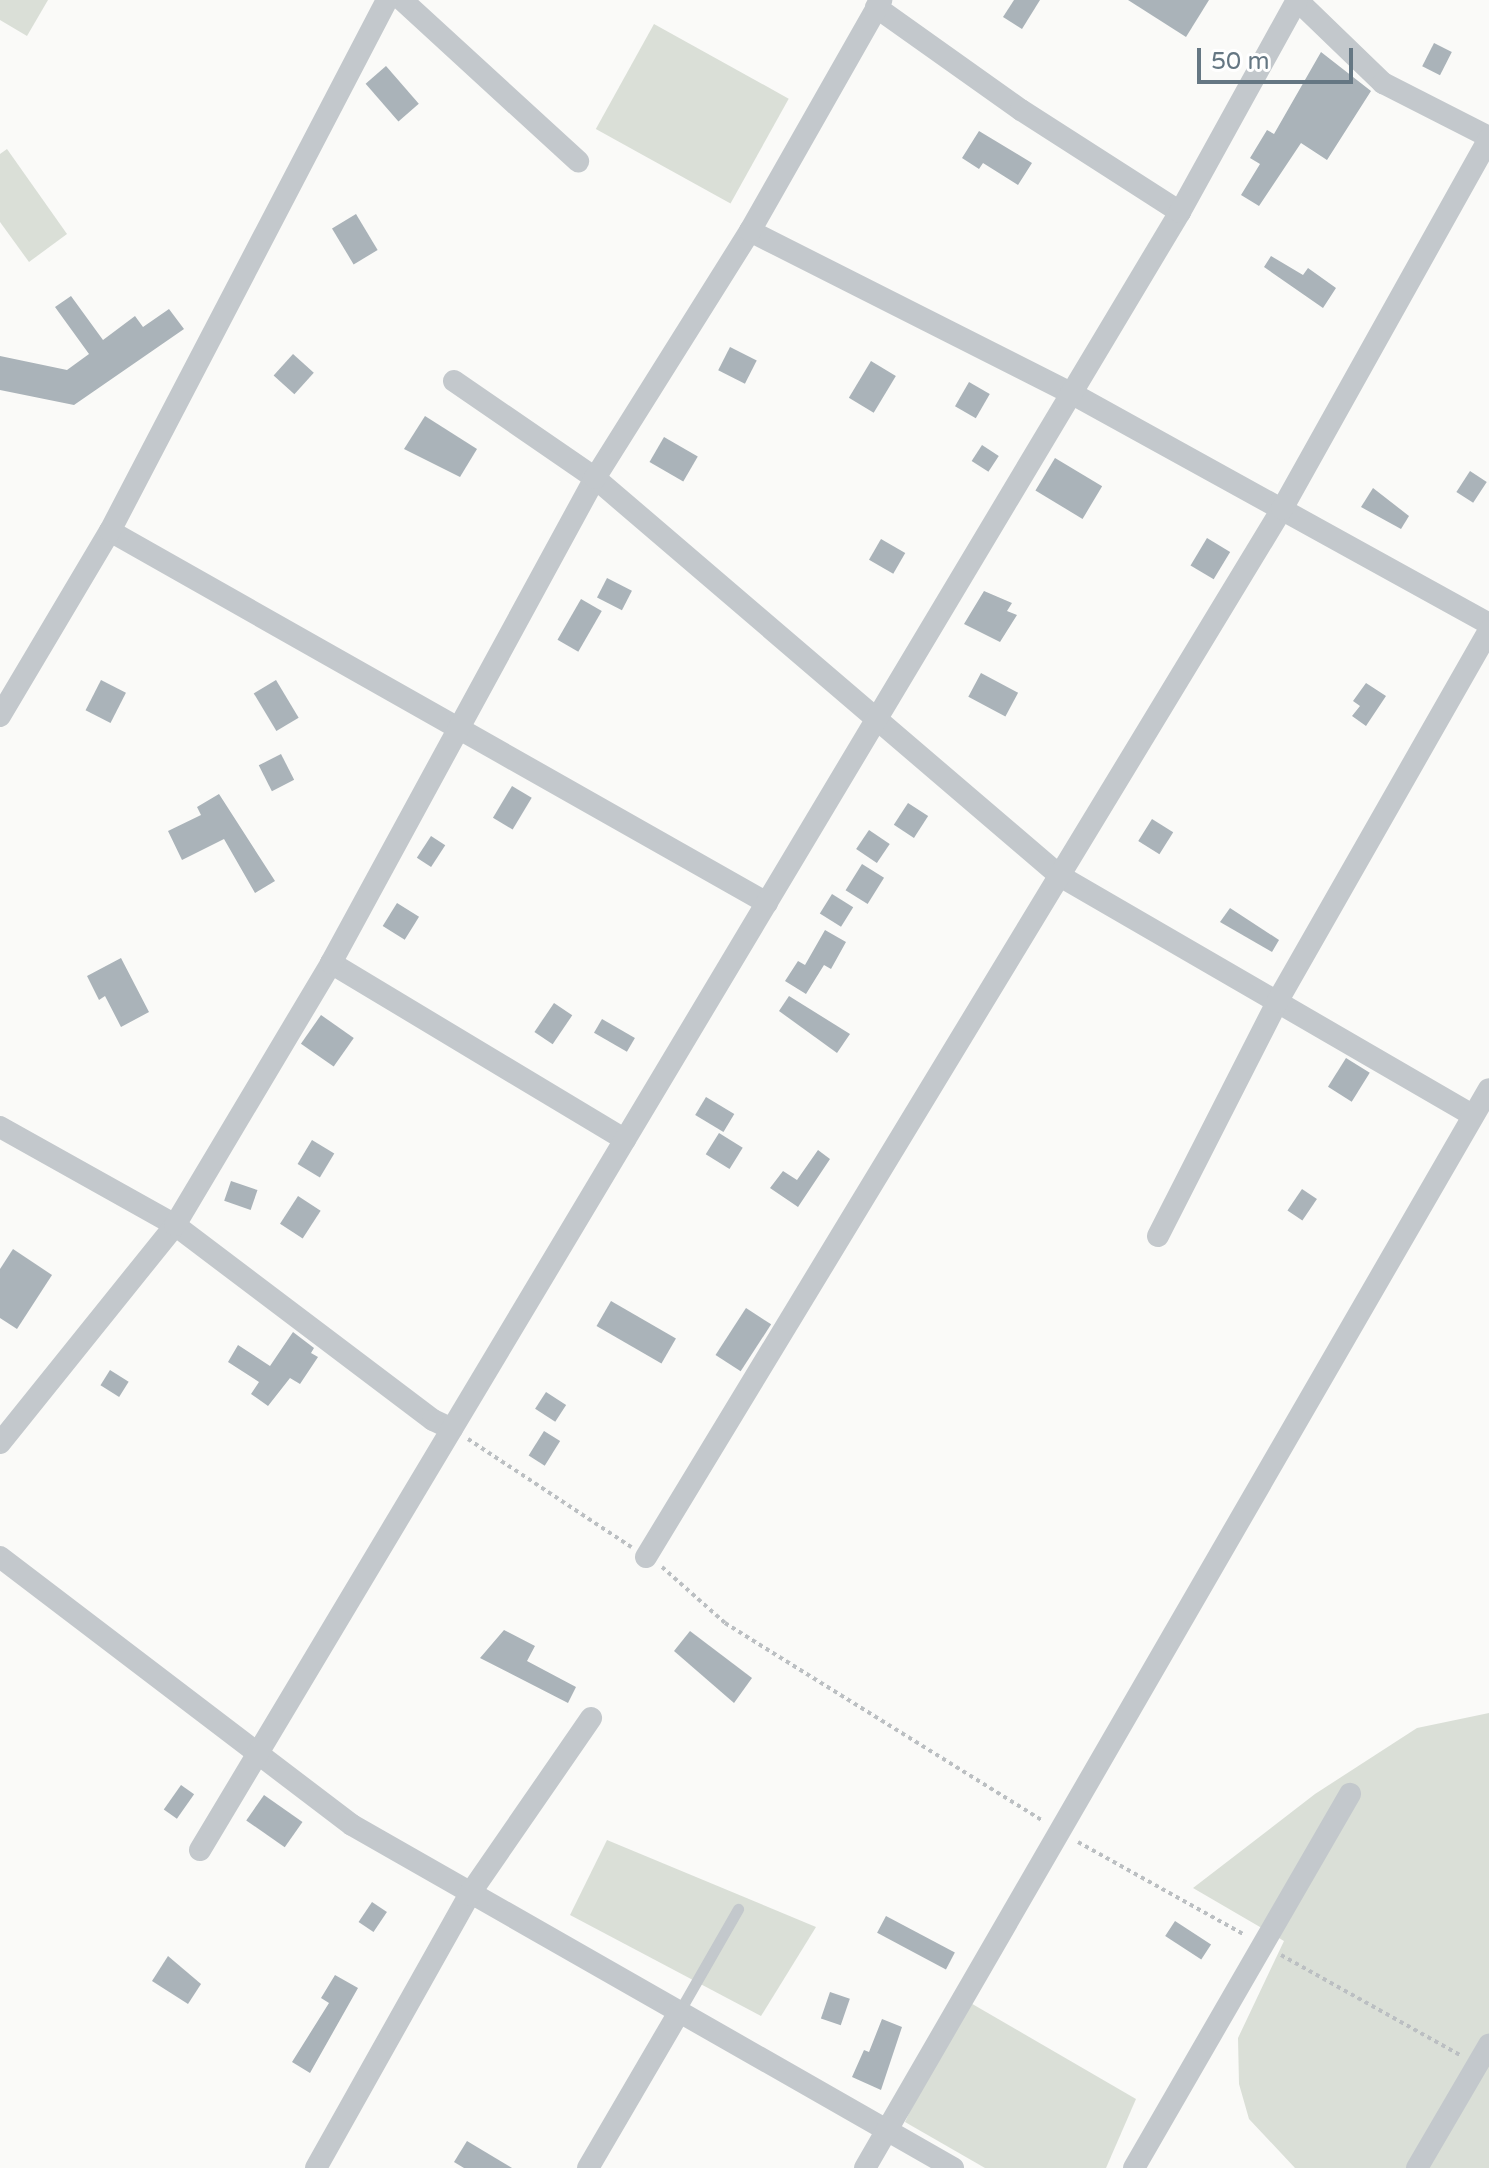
<!DOCTYPE html>
<html>
<head>
<meta charset="utf-8">
<style>
  body { margin:0 }
  #map { position:relative; width:1489px; height:2168px; overflow:hidden; background:#fafaf8; font-family:"Varela Round",sans-serif }
  div>[style] { position:absolute }
  .green>* { inset:0; background:#dadfd7; transform-origin:0 0 }
  .building>* { inset:0; background:#aab3b9; transform-origin:0 0 }
  .path>* { height:4px; margin-top:-2px; transform-origin:0; background:repeating-linear-gradient(90deg,#bbbfc2 0 4px,transparent 0 8px) }
  .service>* { height:11px; margin:-5.5px; padding:0 5.5px; transform-origin:5.5px; border-radius:5.5px; background:#c3c8cc }
  .minor>* { height:22px; margin:-11px; padding:0 11px; transform-origin:11px; border-radius:11px; background:#c3c8cc }
  span { translate:-50% -50%; white-space:nowrap; text-align:center; line-height:1.15; -webkit-text-stroke:8px #fff; paint-order:stroke }
  .scale { position:absolute; left:1197px; top:48px; width:156px; height:36px; box-sizing:border-box; border:4px solid #657783; border-top:0; padding-left:10px; font-size:24px; line-height:28px; white-space:nowrap; color:#657783; -webkit-text-stroke:6px #fff; paint-order:stroke }
</style>
</head>
<body>
<div id="map">
  <div class="green">
    <div style="clip-path:polygon(0 0,48px 0,27px 36px,0 20px)"></div>
    <div style="left:654px;top:24px;width:154px;height:120px;rotate:29deg"></div>
    <div style="clip-path:polygon(7px 149px,67px 234px,29px 262px,0 222px,0 154px)"></div>
    <div style="clip-path:polygon(1489px 1713px,1489px 2168px,1295px 2168px,1249px 2119px,1239px 2084px,1238px 2038px,1284px 1941px,1193px 1888px,1315px 1794px,1417px 1728px)"></div>
    <div style="clip-path:polygon(607px 1840px,816px 1927px,761px 2016px,570px 1915px)"></div>
    <div style="clip-path:polygon(962px 1998px,1136px 2099px,1106px 2168px,985px 2168px,905px 2122px)"></div>
  </div>
  <div class="building">
    <div style="clip-path:polygon(1014px 0,1040px 0,1022px 29px,1003px 17px)"></div>
    <div style="clip-path:polygon(1128px 0,1209px 0,1186px 37px)"></div>
    <div style="left:1434px;top:43px;width:20px;height:26px;rotate:27deg"></div>
    <div style="clip-path:polygon(1321px 52px,1371px 91px,1327px 160px,1301px 143px,1259px 206px,1241px 195px,1260px 164px,1250px 158px,1267px 130px,1274px 134px)"></div>
    <div style="left:386px;top:66px;width:50px;height:27px;rotate:49deg"></div>
    <div style="clip-path:polygon(979px 131px,1032px 163px,1018px 185px,983px 163px,979px 169px,962px 158px)"></div>
    <div style="left:356px;top:214px;width:42px;height:28px;rotate:59deg"></div>
    <div style="clip-path:polygon(1271px 256px,1303px 275px,1308px 268px,1336px 288px,1323px 308px,1264px 267px)"></div>
    <div style="clip-path:polygon(71px 296px,103px 340px,135px 316px,143px 327px,169px 309px,184px 329px,74px 405px,0 390px,0 356px,67px 370px,89px 354px,55px 307px)"></div>
    <div style="left:730px;top:347px;width:30px;height:26px;rotate:27deg"></div>
    <div style="left:293px;top:354px;width:28px;height:29px;rotate:42deg"></div>
    <div style="left:871px;top:361px;width:29px;height:43px;rotate:31deg"></div>
    <div style="left:969px;top:382px;width:24px;height:28px;rotate:30deg"></div>
    <div style="clip-path:polygon(425px 416px,477px 449px,460px 477px,404px 449px)"></div>
    <div style="left:664px;top:437px;width:39px;height:29px;rotate:30deg"></div>
    <div style="left:982px;top:445px;width:20px;height:19px;rotate:33deg"></div>
    <div style="left:1055px;top:458px;width:55px;height:38px;rotate:31deg"></div>
    <div style="left:1470px;top:471px;width:20px;height:25px;rotate:33deg"></div>
    <div style="clip-path:polygon(1373px 488px,1409px 516px,1401px 529px,1361px 507px)"></div>
    <div style="left:1207px;top:538px;width:27px;height:32px;rotate:31deg"></div>
    <div style="left:881px;top:539px;width:28px;height:24px;rotate:30deg"></div>
    <div style="left:607px;top:578px;width:28px;height:22px;rotate:27deg"></div>
    <div style="clip-path:polygon(984px 591px,1012px 603px,1007px 611px,1017px 615px,1000px 642px,964px 624px)"></div>
    <div style="left:581px;top:599px;width:24px;height:47px;rotate:30deg"></div>
    <div style="left:981px;top:673px;width:42px;height:27px;rotate:28deg"></div>
    <div style="left:101px;top:680px;width:28px;height:34px;rotate:27deg"></div>
    <div style="left:276px;top:680px;width:44px;height:26px;rotate:59deg"></div>
    <div style="clip-path:polygon(1366px 683px,1386px 696px,1366px 726px,1352px 716px,1360px 706px,1353px 701px)"></div>
    <div style="left:281px;top:754px;width:29px;height:25px;rotate:63deg"></div>
    <div style="left:512px;top:786px;width:23px;height:37px;rotate:31deg"></div>
    <div style="clip-path:polygon(219px 794px,275px 881px,255px 893px,224px 839px,182px 860px,168px 831px,201px 815px,197px 807px)"></div>
    <div style="left:908px;top:803px;width:24px;height:26px;rotate:33deg"></div>
    <div style="left:1152px;top:819px;width:25px;height:26px;rotate:32deg"></div>
    <div style="left:869px;top:830px;width:25px;height:23px;rotate:34deg"></div>
    <div style="left:431px;top:836px;width:17px;height:26px;rotate:33deg"></div>
    <div style="left:862px;top:864px;width:26px;height:31px;rotate:32deg"></div>
    <div style="left:832px;top:894px;width:25px;height:23px;rotate:32deg"></div>
    <div style="left:397px;top:903px;width:26px;height:27px;rotate:32deg"></div>
    <div style="clip-path:polygon(1230px 908px,1279px 940px,1272px 952px,1220px 922px)"></div>
    <div style="clip-path:polygon(825px 930px,846px 942px,831px 969px,824px 965px,806px 994px,785px 981px,798px 961px,805px 965px)"></div>
    <div style="clip-path:polygon(121px 958px,149px 1012px,121px 1027px,105px 996px,99px 1000px,87px 976px)"></div>
    <div style="clip-path:polygon(789px 996px,850px 1034px,837px 1053px,779px 1011px)"></div>
    <div style="left:554px;top:1003px;width:22px;height:35px;rotate:34deg"></div>
    <div style="left:321px;top:1015px;width:40px;height:35px;rotate:35deg"></div>
    <div style="left:602px;top:1019px;width:38px;height:16px;rotate:30deg"></div>
    <div style="left:1346px;top:1058px;width:28px;height:34px;rotate:32deg"></div>
    <div style="left:706px;top:1097px;width:33px;height:21px;rotate:31deg"></div>
    <div style="left:719px;top:1133px;width:28px;height:25px;rotate:32deg"></div>
    <div style="left:312px;top:1140px;width:26px;height:28px;rotate:31deg"></div>
    <div style="clip-path:polygon(818px 1150px,830px 1159px,798px 1207px,770px 1188px,783px 1171px,797px 1180px)"></div>
    <div style="left:231px;top:1181px;width:28px;height:21px;rotate:19deg"></div>
    <div style="left:1302px;top:1189px;width:18px;height:26px;rotate:34deg"></div>
    <div style="left:298px;top:1196px;width:27px;height:33px;rotate:33deg"></div>
    <div style="clip-path:polygon(13px 1249px,52px 1275px,17px 1329px,0 1318px,0 1269px)"></div>
    <div style="left:611px;top:1301px;width:75px;height:29px;rotate:30deg"></div>
    <div style="left:746px;top:1308px;width:30px;height:56px;rotate:33deg"></div>
    <div style="clip-path:polygon(293px 1332px,314px 1348px,311px 1353px,318px 1357px,300px 1384px,290px 1378px,268px 1406px,251px 1394px,259px 1382px,228px 1362px,238px 1345px,270px 1366px)"></div>
    <div style="left:110px;top:1370px;width:22px;height:18px;rotate:32deg"></div>
    <div style="left:546px;top:1392px;width:24px;height:20px;rotate:33deg"></div>
    <div style="left:544px;top:1431px;width:19px;height:29px;rotate:32deg"></div>
    <div style="clip-path:polygon(504px 1630px,535px 1646px,527px 1661px,576px 1687px,568px 1703px,480px 1658px)"></div>
    <div style="clip-path:polygon(690px 1631px,752px 1678px,734px 1703px,674px 1651px)"></div>
    <div style="left:181px;top:1785px;width:16px;height:30px;rotate:35deg"></div>
    <div style="left:264px;top:1795px;width:47px;height:31px;rotate:35deg"></div>
    <div style="left:372px;top:1902px;width:18px;height:24px;rotate:34deg"></div>
    <div style="left:886px;top:1916px;width:78px;height:19px;rotate:28deg"></div>
    <div style="left:1175px;top:1921px;width:43px;height:18px;rotate:33deg"></div>
    <div style="clip-path:polygon(168px 1956px,201px 1984px,188px 2004px,152px 1981px)"></div>
    <div style="clip-path:polygon(335px 1975px,358px 1988px,310px 2073px,292px 2062px,329px 2003px,321px 1998px)"></div>
    <div style="left:830px;top:1992px;width:21px;height:28px;rotate:19deg"></div>
    <div style="clip-path:polygon(882px 2019px,902px 2027px,881px 2090px,852px 2077px,864px 2050px,869px 2052px)"></div>
    <div style="clip-path:polygon(467px 2141px,512px 2168px,464px 2168px,454px 2162px)"></div>
  </div>
  <div class="path">
    <div style="left:468px;top:1439px;width:196px;rotate:33.5deg"></div>
    <div style="left:662px;top:1567px;width:84px;rotate:41.6deg"></div>
    <div style="left:725px;top:1623px;width:375px;rotate:31.9deg"></div>
    <div style="left:1078px;top:1842px;width:191px;rotate:29.1deg"></div>
    <div style="left:1281px;top:1955px;width:207px;rotate:29.2deg"></div>
  </div>
  <div class="service">
    <div style="left:679px;top:2012px;width:119px;rotate:-60.2deg"></div>
  </div>
  <div class="minor">
    <div style="left:402px;top:0;width:239px;rotate:42.5deg"></div>
    <div style="left:1297px;top:0;width:120px;rotate:44deg"></div>
    <div style="left:1383px;top:83px;width:119px;rotate:27deg"></div>
    <div style="left:876px;top:7px;width:178px;rotate:35.4deg"></div>
    <div style="left:1021px;top:110px;width:189px;rotate:32.7deg"></div>
    <div style="left:750px;top:231px;width:360px;rotate:26.8deg"></div>
    <div style="left:1071px;top:393px;width:478px;rotate:28.9deg"></div>
    <div style="left:454px;top:381px;width:171px;rotate:34.5deg"></div>
    <div style="left:595px;top:478px;width:612px;rotate:40.56deg"></div>
    <div style="left:1060px;top:876px;width:477px;rotate:30.1deg"></div>
    <div style="left:110px;top:531px;width:755px;rotate:29.52deg"></div>
    <div style="left:0;top:716px;width:215px;rotate:-59.3deg"></div>
    <div style="left:110px;top:531px;width:599px;rotate:-62.45deg"></div>
    <div style="left:331px;top:963px;width:343px;rotate:31deg"></div>
    <div style="left:0;top:1127px;width:201px;rotate:29.2deg"></div>
    <div style="left:175px;top:1225px;width:323px;rotate:37.1deg"></div>
    <div style="left:433px;top:1420px;width:21px;rotate:25deg"></div>
    <div style="left:1158px;top:1236px;width:263px;rotate:-63deg"></div>
    <div style="left:1277px;top:1002px;width:427px;rotate:-60.3deg"></div>
    <div style="left:0;top:1443px;width:280px;rotate:-51.2deg"></div>
    <div style="left:175px;top:1225px;width:305px;rotate:-59.2deg"></div>
    <div style="left:331px;top:963px;width:552px;rotate:-61.44deg"></div>
    <div style="left:595px;top:478px;width:292px;rotate:-57.9deg"></div>
    <div style="left:750px;top:231px;width:266px;rotate:-60.4deg"></div>
    <div style="left:0;top:1557px;width:442px;rotate:37.3deg"></div>
    <div style="left:352px;top:1825px;width:692px;rotate:29.71deg"></div>
    <div style="left:646px;top:1557px;width:1226px;rotate:-58.75deg"></div>
    <div style="left:1282px;top:509px;width:424px;rotate:-60.8deg"></div>
    <div style="left:200px;top:1850px;width:1909px;rotate:-59.11deg"></div>
    <div style="left:1180px;top:212px;width:242px;rotate:-61.1deg"></div>
    <div style="left:316px;top:2168px;width:313px;rotate:-60.7deg"></div>
    <div style="left:469px;top:1895px;width:215px;rotate:-55.4deg"></div>
    <div style="left:588px;top:2168px;width:181px;rotate:-59.7deg"></div>
    <div style="left:865px;top:2168px;width:1246px;rotate:-59.96deg"></div>
    <div style="left:1134px;top:2168px;width:432px;rotate:-60deg"></div>
    <div style="left:1417px;top:2168px;width:143px;rotate:-59.7deg"></div>
  </div>
  <div class="scale">50 m</div>
</div>
</body>
</html>
